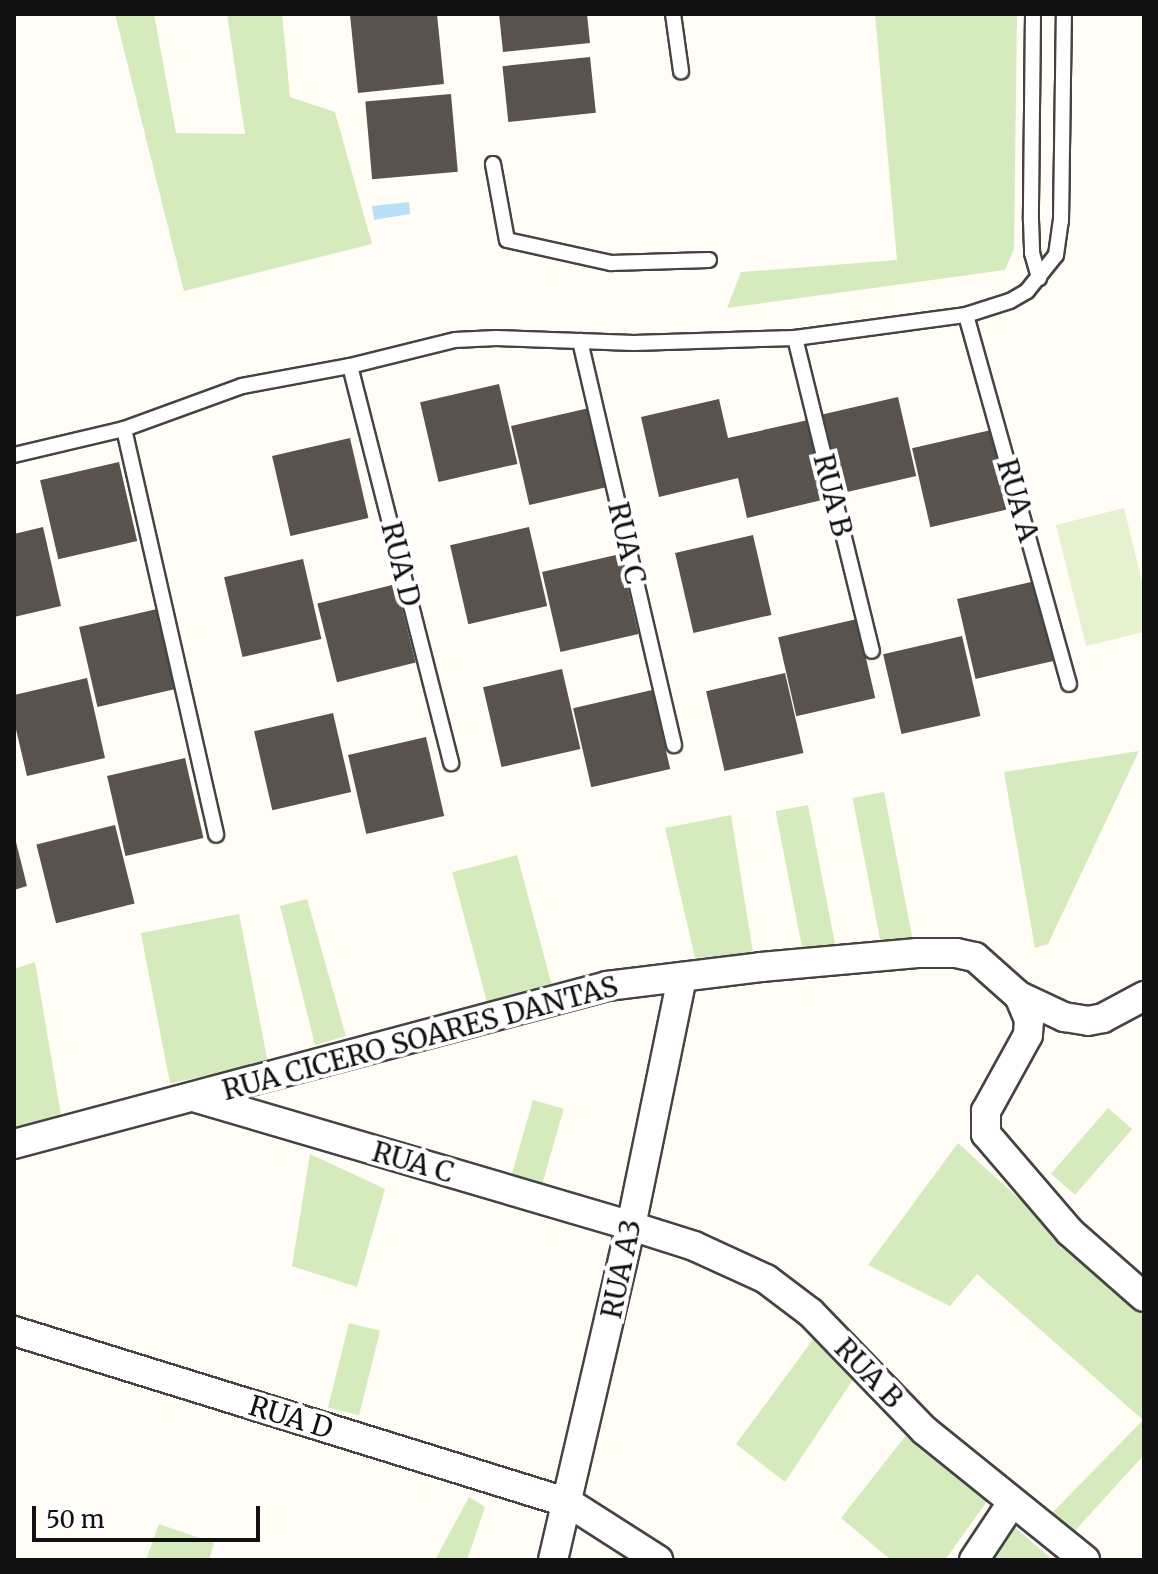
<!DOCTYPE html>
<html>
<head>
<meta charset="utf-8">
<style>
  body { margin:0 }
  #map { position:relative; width:1158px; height:1574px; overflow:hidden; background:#fffdf5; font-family:Merriweather,serif }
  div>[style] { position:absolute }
  .green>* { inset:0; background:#d5ebbd; transform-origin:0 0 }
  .pitch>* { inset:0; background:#e6f2cf }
  .water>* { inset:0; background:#b9e0f7 }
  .building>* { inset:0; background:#5a524d; transform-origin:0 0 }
  .roads { filter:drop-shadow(2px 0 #444) drop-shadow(-2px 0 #444) drop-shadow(0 2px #444) drop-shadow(0 -2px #444) }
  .lane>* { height:14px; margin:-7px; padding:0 7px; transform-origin:7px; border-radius:7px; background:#fff }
  .street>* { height:28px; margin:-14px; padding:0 14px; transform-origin:14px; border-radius:14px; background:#fff }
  span { translate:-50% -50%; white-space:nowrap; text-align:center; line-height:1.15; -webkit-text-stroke:8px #fff; paint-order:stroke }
  .street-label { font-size:28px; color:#111 }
  .frame { position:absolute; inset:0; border:16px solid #111; pointer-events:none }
  .scale { position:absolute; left:32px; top:1506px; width:228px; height:36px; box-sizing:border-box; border:4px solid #111; border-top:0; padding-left:10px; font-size:24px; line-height:28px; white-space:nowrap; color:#111; -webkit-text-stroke:6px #fff; paint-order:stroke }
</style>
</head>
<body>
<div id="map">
  <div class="green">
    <div style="clip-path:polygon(115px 14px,154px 14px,176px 133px,245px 134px,227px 14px,282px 14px,290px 97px,335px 112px,372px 244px,184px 291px)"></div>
    <div style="clip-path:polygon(875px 14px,1017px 14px,1014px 249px,1005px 270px,727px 308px,741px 272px,897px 260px)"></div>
    <div style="clip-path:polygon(1139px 751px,1048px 944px,1035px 948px,1004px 772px)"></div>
    <div style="left:884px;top:792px;width:149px;height:32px;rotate:79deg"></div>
    <div style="left:808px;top:805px;width:146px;height:33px;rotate:79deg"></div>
    <div style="clip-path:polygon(731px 815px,753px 953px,695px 958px,665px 828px)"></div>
    <div style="left:517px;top:855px;width:137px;height:67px;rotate:75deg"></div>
    <div style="clip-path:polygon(307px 899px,346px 1036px,315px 1045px,280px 906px)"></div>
    <div style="left:239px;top:914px;width:153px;height:100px;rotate:79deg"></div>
    <div style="clip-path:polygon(35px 962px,61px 1115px,14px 1136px,14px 969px)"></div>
    <div style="left:533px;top:1100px;width:32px;height:87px;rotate:16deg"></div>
    <div style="left:1108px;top:1108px;width:32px;height:87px;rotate:41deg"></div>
    <div style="clip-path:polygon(958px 1143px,1144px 1313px,1144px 1455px,1071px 1535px,1049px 1516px,1143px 1420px,977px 1274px,950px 1306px,868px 1265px)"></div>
    <div style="clip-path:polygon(310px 1154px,385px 1189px,357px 1287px,292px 1266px)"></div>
    <div style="left:349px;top:1323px;width:32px;height:87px;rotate:14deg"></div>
    <div style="clip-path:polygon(814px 1338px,854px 1378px,785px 1482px,736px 1444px)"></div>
    <div style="clip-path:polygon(907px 1434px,988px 1500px,945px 1560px,891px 1560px,841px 1518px)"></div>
    <div style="clip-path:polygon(469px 1497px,485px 1507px,467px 1560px,435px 1560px)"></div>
    <div style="clip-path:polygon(159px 1524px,214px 1543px,209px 1560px,146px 1560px)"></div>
    <div style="clip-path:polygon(1012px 1525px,1053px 1560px,989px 1560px)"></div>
  </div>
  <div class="pitch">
    <div style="clip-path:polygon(1124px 508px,1144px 590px,1144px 632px,1086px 646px,1056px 525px)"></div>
  </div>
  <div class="water">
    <div style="clip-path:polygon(409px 202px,410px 214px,374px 220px,372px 206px)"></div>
  </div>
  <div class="building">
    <div style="clip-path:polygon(360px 14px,437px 14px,444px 84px,358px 93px,350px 15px)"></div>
    <div style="clip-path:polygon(499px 14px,587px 14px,590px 43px,503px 52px)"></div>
    <div style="left:590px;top:57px;width:56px;height:88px;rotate:84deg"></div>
    <div style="left:451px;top:94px;width:78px;height:86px;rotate:85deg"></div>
    <div style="left:499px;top:384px;width:82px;height:81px;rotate:77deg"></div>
    <div style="left:898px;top:397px;width:81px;height:81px;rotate:77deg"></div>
    <div style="clip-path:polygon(719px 399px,728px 438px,808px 420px,826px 499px,747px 518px,738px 478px,659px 497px,641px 417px)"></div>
    <div style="left:589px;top:408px;width:81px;height:80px;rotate:77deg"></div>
    <div style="left:991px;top:430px;width:81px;height:81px;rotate:77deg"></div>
    <div style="left:350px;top:438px;width:82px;height:80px;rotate:77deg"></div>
    <div style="left:119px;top:462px;width:81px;height:81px;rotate:77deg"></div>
    <div style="clip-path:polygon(43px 527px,61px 606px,14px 617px,14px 534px)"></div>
    <div style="left:529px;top:527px;width:81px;height:81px;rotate:77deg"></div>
    <div style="left:753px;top:535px;width:82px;height:80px;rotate:77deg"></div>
    <div style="left:620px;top:554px;width:82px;height:80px;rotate:77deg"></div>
    <div style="left:303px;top:559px;width:82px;height:81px;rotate:77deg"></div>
    <div style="left:1035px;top:581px;width:82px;height:80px;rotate:77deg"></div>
    <div style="left:396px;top:584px;width:81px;height:81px;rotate:76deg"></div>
    <div style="left:157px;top:609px;width:82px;height:80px;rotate:77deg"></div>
    <div style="left:857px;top:619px;width:81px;height:81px;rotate:77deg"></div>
    <div style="left:962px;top:636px;width:82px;height:81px;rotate:77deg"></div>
    <div style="left:562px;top:669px;width:82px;height:81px;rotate:77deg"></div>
    <div style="left:785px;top:673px;width:82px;height:81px;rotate:77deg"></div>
    <div style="clip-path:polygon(87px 678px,105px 758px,27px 776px,14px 721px,14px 695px)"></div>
    <div style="left:652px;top:690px;width:81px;height:81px;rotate:77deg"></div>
    <div style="left:333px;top:713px;width:81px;height:81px;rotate:77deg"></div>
    <div style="left:426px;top:737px;width:81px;height:80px;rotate:77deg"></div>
    <div style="left:185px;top:758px;width:82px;height:80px;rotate:77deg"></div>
    <div style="left:115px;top:825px;width:81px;height:81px;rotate:76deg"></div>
    <div style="clip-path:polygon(14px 834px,27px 886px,14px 890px)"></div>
  </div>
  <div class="roads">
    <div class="lane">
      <div style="left:673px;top:14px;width:58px;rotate:82deg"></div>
      <div style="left:1033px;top:14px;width:206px;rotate:90.6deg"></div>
      <div style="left:1031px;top:220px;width:33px;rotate:88deg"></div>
      <div style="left:1032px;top:253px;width:26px;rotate:74deg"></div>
      <div style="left:493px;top:164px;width:77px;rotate:79.6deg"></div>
      <div style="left:507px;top:240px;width:107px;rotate:12.5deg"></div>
      <div style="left:611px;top:263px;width:98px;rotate:-1.8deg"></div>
      <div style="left:966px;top:315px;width:383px;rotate:74.4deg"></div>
      <div style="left:795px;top:338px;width:322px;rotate:76.2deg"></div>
      <div style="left:580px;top:341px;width:415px;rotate:76.9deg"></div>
      <div style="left:350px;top:366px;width:410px;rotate:75.7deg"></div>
      <div style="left:124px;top:429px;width:416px;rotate:77.2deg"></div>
      <div style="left:14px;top:455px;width:113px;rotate:-13.3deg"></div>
      <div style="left:124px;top:429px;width:126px;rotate:-20deg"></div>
      <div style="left:242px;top:386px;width:110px;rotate:-10.5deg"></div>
      <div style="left:350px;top:366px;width:108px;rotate:-13.9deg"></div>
      <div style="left:455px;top:340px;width:41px;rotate:-2.8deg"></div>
      <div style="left:496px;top:338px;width:138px;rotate:2.1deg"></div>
      <div style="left:634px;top:343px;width:161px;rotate:-1.8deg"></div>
      <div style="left:795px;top:338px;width:173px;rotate:-7.7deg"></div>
      <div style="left:966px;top:315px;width:46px;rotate:-17.7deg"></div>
      <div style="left:1010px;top:301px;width:20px;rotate:-30deg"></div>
      <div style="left:1027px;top:291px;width:46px;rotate:-51.1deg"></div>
      <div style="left:1056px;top:255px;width:34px;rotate:-82deg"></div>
      <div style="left:1061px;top:221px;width:207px;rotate:-89.2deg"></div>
    </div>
    <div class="street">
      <div style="left:1019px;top:996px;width:26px;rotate:67deg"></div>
      <div style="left:1029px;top:1020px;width:15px;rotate:94deg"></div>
      <div style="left:1028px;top:1035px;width:87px;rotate:118.9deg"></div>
      <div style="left:986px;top:1111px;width:23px;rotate:90deg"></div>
      <div style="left:986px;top:1134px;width:129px;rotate:49.4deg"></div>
      <div style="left:1070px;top:1232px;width:98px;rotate:41.3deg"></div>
      <div style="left:197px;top:1098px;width:452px;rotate:16.4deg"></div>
      <div style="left:631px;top:1226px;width:66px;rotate:17.6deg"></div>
      <div style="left:694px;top:1246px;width:79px;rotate:24.6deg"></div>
      <div style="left:766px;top:1279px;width:56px;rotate:37.1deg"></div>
      <div style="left:811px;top:1313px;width:163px;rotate:46deg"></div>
      <div style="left:924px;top:1430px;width:207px;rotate:38.9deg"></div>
      <div style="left:14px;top:1144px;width:614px;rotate:-14.92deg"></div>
      <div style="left:607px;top:986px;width:155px;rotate:-7deg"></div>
      <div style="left:761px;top:967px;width:157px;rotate:-5.1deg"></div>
      <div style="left:917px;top:953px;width:39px"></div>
      <div style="left:956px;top:953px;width:19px;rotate:12deg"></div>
      <div style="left:975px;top:957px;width:59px;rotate:41.6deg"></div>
      <div style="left:1019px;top:996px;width:50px;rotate:25deg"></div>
      <div style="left:1064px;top:1017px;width:24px;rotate:9deg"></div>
      <div style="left:1088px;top:1021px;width:15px;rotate:-11deg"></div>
      <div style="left:1103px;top:1018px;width:47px;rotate:-28.2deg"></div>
      <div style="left:14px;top:1331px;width:581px;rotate:17.22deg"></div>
      <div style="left:569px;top:1503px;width:106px;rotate:32.6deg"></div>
      <div style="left:553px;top:1560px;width:343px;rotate:-76.9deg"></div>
      <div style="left:631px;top:1226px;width:254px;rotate:-78.4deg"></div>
      <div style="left:974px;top:1560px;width:67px;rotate:-56.5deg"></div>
    </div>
  </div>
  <div class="street-label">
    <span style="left:833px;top:495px;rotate:76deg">RUA B</span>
    <span style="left:1018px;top:500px;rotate:74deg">RUA A</span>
    <span style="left:627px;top:543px;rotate:77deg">RUA C</span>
    <span style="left:401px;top:564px;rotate:76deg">RUA D</span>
    <span style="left:420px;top:1038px;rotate:-15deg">RUA CICERO SOARES DANTAS</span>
    <span style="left:413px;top:1162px;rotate:16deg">RUA C</span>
    <span style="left:621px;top:1269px;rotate:-78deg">RUA A3</span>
    <span style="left:869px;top:1373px;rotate:46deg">RUA B</span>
    <span style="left:291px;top:1417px;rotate:17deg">RUA D</span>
  </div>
  <div class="frame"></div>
  <div class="scale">50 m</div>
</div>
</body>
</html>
